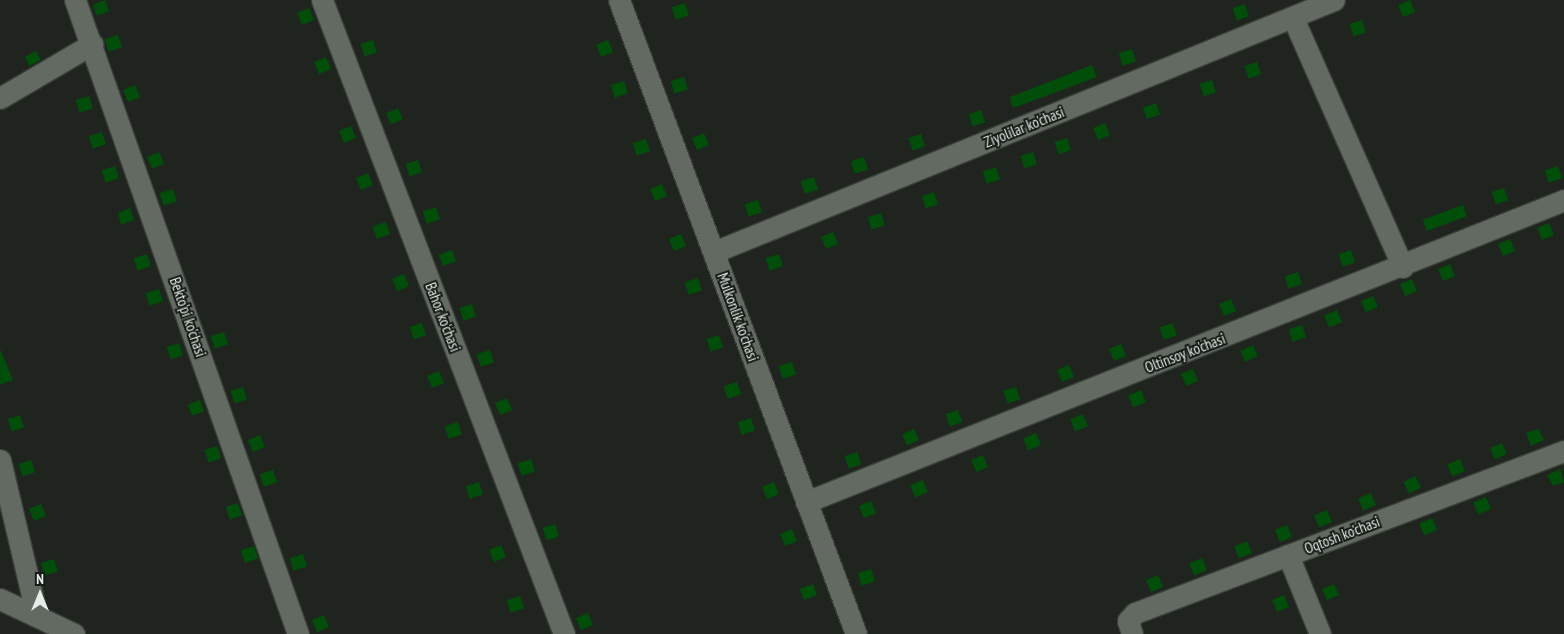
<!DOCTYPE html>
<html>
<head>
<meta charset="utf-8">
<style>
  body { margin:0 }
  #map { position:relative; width:1564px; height:634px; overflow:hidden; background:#1f251e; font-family:"PT Sans Narrow",sans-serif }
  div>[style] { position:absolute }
  .building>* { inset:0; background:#014d0a; transform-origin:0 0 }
  .roads { filter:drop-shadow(1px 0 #3a3f39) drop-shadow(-1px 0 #3a3f39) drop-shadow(0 1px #3a3f39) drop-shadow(0 -1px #3a3f39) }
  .minor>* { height:21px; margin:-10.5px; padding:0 10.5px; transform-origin:10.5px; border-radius:10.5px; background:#626a62 }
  span { translate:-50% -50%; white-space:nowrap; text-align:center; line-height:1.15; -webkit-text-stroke:4px #151c15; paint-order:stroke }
  .street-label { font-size:15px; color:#e7ece7 }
  .north { position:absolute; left:15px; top:569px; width:50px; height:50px; -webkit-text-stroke:4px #151c15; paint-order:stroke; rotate:0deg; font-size:14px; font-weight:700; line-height:20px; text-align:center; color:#e7ece7 }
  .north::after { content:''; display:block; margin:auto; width:18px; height:22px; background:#e7ece7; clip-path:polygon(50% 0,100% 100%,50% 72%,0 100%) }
</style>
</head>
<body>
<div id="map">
  <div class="building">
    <div style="left:105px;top:0;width:12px;height:13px;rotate:70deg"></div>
    <div style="left:1410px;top:0;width:13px;height:13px;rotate:67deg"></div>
    <div style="left:685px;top:3px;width:13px;height:14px;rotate:72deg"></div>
    <div style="left:1245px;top:4px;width:13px;height:13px;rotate:72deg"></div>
    <div style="left:309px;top:8px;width:13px;height:13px;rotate:67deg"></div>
    <div style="left:1362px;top:20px;width:13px;height:13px;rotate:72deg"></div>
    <div style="left:118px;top:35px;width:13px;height:14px;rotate:72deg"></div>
    <div style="left:373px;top:40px;width:13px;height:13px;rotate:72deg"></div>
    <div style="left:608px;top:40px;width:13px;height:13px;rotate:67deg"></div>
    <div style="left:1132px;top:49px;width:13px;height:14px;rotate:72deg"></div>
    <div style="left:36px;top:51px;width:10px;height:13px;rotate:61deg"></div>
    <div style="left:326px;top:57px;width:13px;height:13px;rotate:67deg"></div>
    <div style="left:1257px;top:62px;width:13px;height:13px;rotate:72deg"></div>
    <div style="clip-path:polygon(1092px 65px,1097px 77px,1013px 108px,1010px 97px)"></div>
    <div style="left:684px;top:77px;width:13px;height:14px;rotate:72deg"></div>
    <div style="left:1212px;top:80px;width:13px;height:13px;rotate:72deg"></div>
    <div style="left:624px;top:81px;width:13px;height:14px;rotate:72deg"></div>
    <div style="left:135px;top:85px;width:13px;height:13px;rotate:67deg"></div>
    <div style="left:89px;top:96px;width:13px;height:14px;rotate:72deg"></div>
    <div style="left:1156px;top:103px;width:12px;height:14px;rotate:70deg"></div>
    <div style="left:398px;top:108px;width:12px;height:13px;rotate:66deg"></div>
    <div style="left:981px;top:110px;width:13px;height:13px;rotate:72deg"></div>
    <div style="left:1105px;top:123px;width:13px;height:13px;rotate:67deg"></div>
    <div style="left:351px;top:126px;width:13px;height:13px;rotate:67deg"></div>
    <div style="left:102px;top:132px;width:13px;height:14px;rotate:72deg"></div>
    <div style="left:704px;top:133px;width:13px;height:13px;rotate:67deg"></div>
    <div style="left:921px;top:134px;width:13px;height:13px;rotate:72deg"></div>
    <div style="left:1067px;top:138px;width:13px;height:13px;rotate:72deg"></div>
    <div style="left:646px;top:139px;width:13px;height:14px;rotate:72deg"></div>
    <div style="left:159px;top:152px;width:13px;height:13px;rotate:67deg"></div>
    <div style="left:1033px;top:152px;width:13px;height:13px;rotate:72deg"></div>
    <div style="left:864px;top:157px;width:13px;height:14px;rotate:72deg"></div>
    <div style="left:418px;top:160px;width:13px;height:13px;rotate:72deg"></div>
    <div style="left:115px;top:166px;width:13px;height:14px;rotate:72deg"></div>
    <div style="left:1558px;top:166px;width:13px;height:14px;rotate:72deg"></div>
    <div style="left:996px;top:167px;width:13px;height:14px;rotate:72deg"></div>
    <div style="left:368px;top:173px;width:13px;height:13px;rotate:67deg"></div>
    <div style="left:814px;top:177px;width:13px;height:14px;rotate:72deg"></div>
    <div style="left:662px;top:184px;width:13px;height:13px;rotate:67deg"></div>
    <div style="left:1504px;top:188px;width:13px;height:13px;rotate:72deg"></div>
    <div style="left:173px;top:189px;width:13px;height:14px;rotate:72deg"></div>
    <div style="left:934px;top:192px;width:13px;height:13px;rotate:72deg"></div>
    <div style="left:758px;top:200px;width:13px;height:14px;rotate:72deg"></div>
    <div style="left:1463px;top:205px;width:12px;height:43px;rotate:70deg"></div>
    <div style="left:436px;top:207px;width:13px;height:14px;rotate:72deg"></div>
    <div style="clip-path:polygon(130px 208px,134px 220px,121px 225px,118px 213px)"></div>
    <div style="left:881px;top:213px;width:13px;height:14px;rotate:72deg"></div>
    <div style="left:386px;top:222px;width:13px;height:14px;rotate:72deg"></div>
    <div style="left:1549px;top:223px;width:13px;height:13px;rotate:67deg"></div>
    <div style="left:833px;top:232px;width:13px;height:13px;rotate:67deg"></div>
    <div style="left:681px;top:234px;width:13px;height:13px;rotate:67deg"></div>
    <div style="left:1510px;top:239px;width:13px;height:13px;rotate:67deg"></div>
    <div style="left:452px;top:250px;width:12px;height:14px;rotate:70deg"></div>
    <div style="left:1351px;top:250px;width:13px;height:13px;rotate:72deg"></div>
    <div style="left:147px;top:254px;width:13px;height:14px;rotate:72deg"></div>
    <div style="left:779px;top:254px;width:13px;height:14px;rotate:72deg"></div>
    <div style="left:1450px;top:264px;width:13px;height:13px;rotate:67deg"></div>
    <div style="left:1298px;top:272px;width:13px;height:14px;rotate:72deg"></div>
    <div style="left:404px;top:274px;width:13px;height:13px;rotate:67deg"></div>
    <div style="left:698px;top:278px;width:13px;height:14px;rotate:72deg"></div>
    <div style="left:1412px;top:279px;width:13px;height:13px;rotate:67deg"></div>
    <div style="left:159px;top:289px;width:13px;height:14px;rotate:72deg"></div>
    <div style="left:1373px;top:296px;width:12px;height:13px;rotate:66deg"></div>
    <div style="left:1231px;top:299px;width:13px;height:13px;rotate:67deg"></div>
    <div style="left:472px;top:304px;width:13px;height:13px;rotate:72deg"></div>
    <div style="left:1337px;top:310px;width:13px;height:14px;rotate:67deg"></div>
    <div style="left:422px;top:323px;width:13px;height:13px;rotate:72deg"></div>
    <div style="left:1173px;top:323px;width:13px;height:14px;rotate:72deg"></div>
    <div style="left:1302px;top:325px;width:13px;height:14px;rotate:72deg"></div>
    <div style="left:224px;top:332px;width:13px;height:14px;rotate:72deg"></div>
    <div style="left:719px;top:335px;width:13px;height:13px;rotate:72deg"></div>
    <div style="left:179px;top:343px;width:13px;height:13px;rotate:72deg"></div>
    <div style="left:1121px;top:344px;width:13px;height:13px;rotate:67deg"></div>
    <div style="left:1253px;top:345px;width:12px;height:14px;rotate:66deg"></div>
    <div style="clip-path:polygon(0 349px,13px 380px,0 385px)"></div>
    <div style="left:490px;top:350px;width:13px;height:14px;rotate:72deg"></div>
    <div style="left:792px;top:362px;width:13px;height:14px;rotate:72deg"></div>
    <div style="left:1069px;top:365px;width:13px;height:13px;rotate:67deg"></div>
    <div style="left:1193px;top:369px;width:13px;height:13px;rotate:67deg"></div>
    <div style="left:439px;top:371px;width:13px;height:13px;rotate:67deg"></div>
    <div style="left:737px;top:382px;width:13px;height:14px;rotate:72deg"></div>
    <div style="left:243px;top:387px;width:13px;height:13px;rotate:72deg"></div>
    <div style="left:1016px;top:387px;width:13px;height:13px;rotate:72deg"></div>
    <div style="left:1141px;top:390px;width:13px;height:14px;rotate:67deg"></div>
    <div style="left:507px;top:398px;width:13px;height:13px;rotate:67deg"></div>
    <div style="left:200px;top:400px;width:12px;height:13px;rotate:70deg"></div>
    <div style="left:958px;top:410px;width:13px;height:13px;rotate:72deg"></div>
    <div style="left:1083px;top:414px;width:13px;height:14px;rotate:67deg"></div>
    <div style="left:20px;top:415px;width:13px;height:13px;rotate:72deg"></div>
    <div style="left:751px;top:418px;width:13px;height:14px;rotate:72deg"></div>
    <div style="left:458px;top:422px;width:13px;height:14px;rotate:72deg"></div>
    <div style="left:914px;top:429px;width:12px;height:13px;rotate:66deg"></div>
    <div style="clip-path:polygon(1539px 429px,1544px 440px,1531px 446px,1526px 433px)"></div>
    <div style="left:1036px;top:433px;width:13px;height:14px;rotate:67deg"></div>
    <div style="left:260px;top:435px;width:13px;height:13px;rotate:67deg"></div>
    <div style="left:1502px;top:443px;width:12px;height:13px;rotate:66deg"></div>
    <div style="left:217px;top:446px;width:13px;height:13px;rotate:72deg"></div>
    <div style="left:857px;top:452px;width:13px;height:13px;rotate:72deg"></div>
    <div style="left:983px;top:455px;width:13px;height:13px;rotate:67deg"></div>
    <div style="left:531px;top:459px;width:13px;height:14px;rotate:72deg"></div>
    <div style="left:1460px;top:459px;width:13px;height:14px;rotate:67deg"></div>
    <div style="left:31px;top:460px;width:13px;height:13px;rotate:72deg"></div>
    <div style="clip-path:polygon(1560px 469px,1564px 482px,1553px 486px,1547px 475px)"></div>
    <div style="left:273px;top:470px;width:13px;height:14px;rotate:72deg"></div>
    <div style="left:1415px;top:476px;width:13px;height:13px;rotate:63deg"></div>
    <div style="left:923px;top:480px;width:13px;height:14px;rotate:67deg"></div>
    <div style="left:479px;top:482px;width:13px;height:14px;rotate:72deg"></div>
    <div style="left:774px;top:482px;width:13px;height:13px;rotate:67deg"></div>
    <div style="left:1371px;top:493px;width:13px;height:14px;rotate:67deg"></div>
    <div style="left:1486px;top:497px;width:13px;height:14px;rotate:67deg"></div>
    <div style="left:871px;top:501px;width:13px;height:13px;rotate:67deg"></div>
    <div style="left:238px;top:503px;width:13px;height:13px;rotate:72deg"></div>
    <div style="left:41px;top:504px;width:13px;height:13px;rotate:67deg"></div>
    <div style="left:1327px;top:510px;width:13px;height:14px;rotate:67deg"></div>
    <div style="left:1432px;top:518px;width:13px;height:14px;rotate:67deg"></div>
    <div style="left:555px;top:524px;width:13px;height:13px;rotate:72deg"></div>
    <div style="left:1287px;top:525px;width:13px;height:13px;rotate:67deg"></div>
    <div style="left:792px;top:529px;width:13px;height:13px;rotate:67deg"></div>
    <div style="left:1247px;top:541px;width:13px;height:14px;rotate:67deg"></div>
    <div style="left:501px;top:545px;width:13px;height:13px;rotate:67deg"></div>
    <div style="left:254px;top:546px;width:13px;height:14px;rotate:72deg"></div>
    <div style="left:303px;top:554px;width:13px;height:14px;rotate:72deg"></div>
    <div style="left:1202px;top:558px;width:13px;height:14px;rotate:67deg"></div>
    <div style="left:54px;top:559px;width:13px;height:14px;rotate:72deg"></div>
    <div style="left:871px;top:569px;width:13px;height:14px;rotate:72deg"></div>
    <div style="left:1158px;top:575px;width:13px;height:13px;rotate:67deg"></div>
    <div style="left:813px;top:584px;width:12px;height:14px;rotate:70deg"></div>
    <div style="left:1334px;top:584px;width:12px;height:13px;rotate:66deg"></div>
    <div style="left:1284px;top:595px;width:13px;height:13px;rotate:67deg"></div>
    <div style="left:520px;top:596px;width:13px;height:14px;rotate:72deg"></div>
    <div style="left:588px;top:613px;width:13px;height:13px;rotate:67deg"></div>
    <div style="left:324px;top:615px;width:13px;height:13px;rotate:67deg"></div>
  </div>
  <div class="roads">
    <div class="minor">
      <div style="left:75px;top:0;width:672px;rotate:70.62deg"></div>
      <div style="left:322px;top:0;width:679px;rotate:69.11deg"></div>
      <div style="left:619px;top:0;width:677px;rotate:69.5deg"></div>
      <div style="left:1293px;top:18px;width:272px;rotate:66.2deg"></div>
      <div style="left:0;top:98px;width:107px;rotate:-30.4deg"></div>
      <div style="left:714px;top:252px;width:669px;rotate:-22.12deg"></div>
      <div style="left:0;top:460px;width:160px;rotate:76.7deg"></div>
      <div style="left:806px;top:502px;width:816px;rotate:-21.72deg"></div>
      <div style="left:1288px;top:555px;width:85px;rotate:67.9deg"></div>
      <div style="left:0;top:599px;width:82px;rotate:25.3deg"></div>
      <div style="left:1132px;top:634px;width:14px;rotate:-107deg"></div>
      <div style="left:1128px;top:621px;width:11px;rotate:-49deg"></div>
      <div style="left:1135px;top:613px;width:459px;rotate:-20.7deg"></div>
    </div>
  </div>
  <div class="street-label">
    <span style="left:1024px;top:127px;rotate:-22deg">Ziyolilar ko'chasi</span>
    <span style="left:188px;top:317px;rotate:71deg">Bekto'pi ko'chasi</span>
    <span style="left:443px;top:317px;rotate:69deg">Bahor ko'chasi</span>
    <span style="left:738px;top:317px;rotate:70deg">Mulkonlik ko'chasi</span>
    <span style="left:1185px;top:353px;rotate:-21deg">Oltinsoy ko'chasi</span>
    <span style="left:1342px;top:535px;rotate:-21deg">Oqtosh ko'chasi</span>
  </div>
  <div class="north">N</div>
</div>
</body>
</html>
